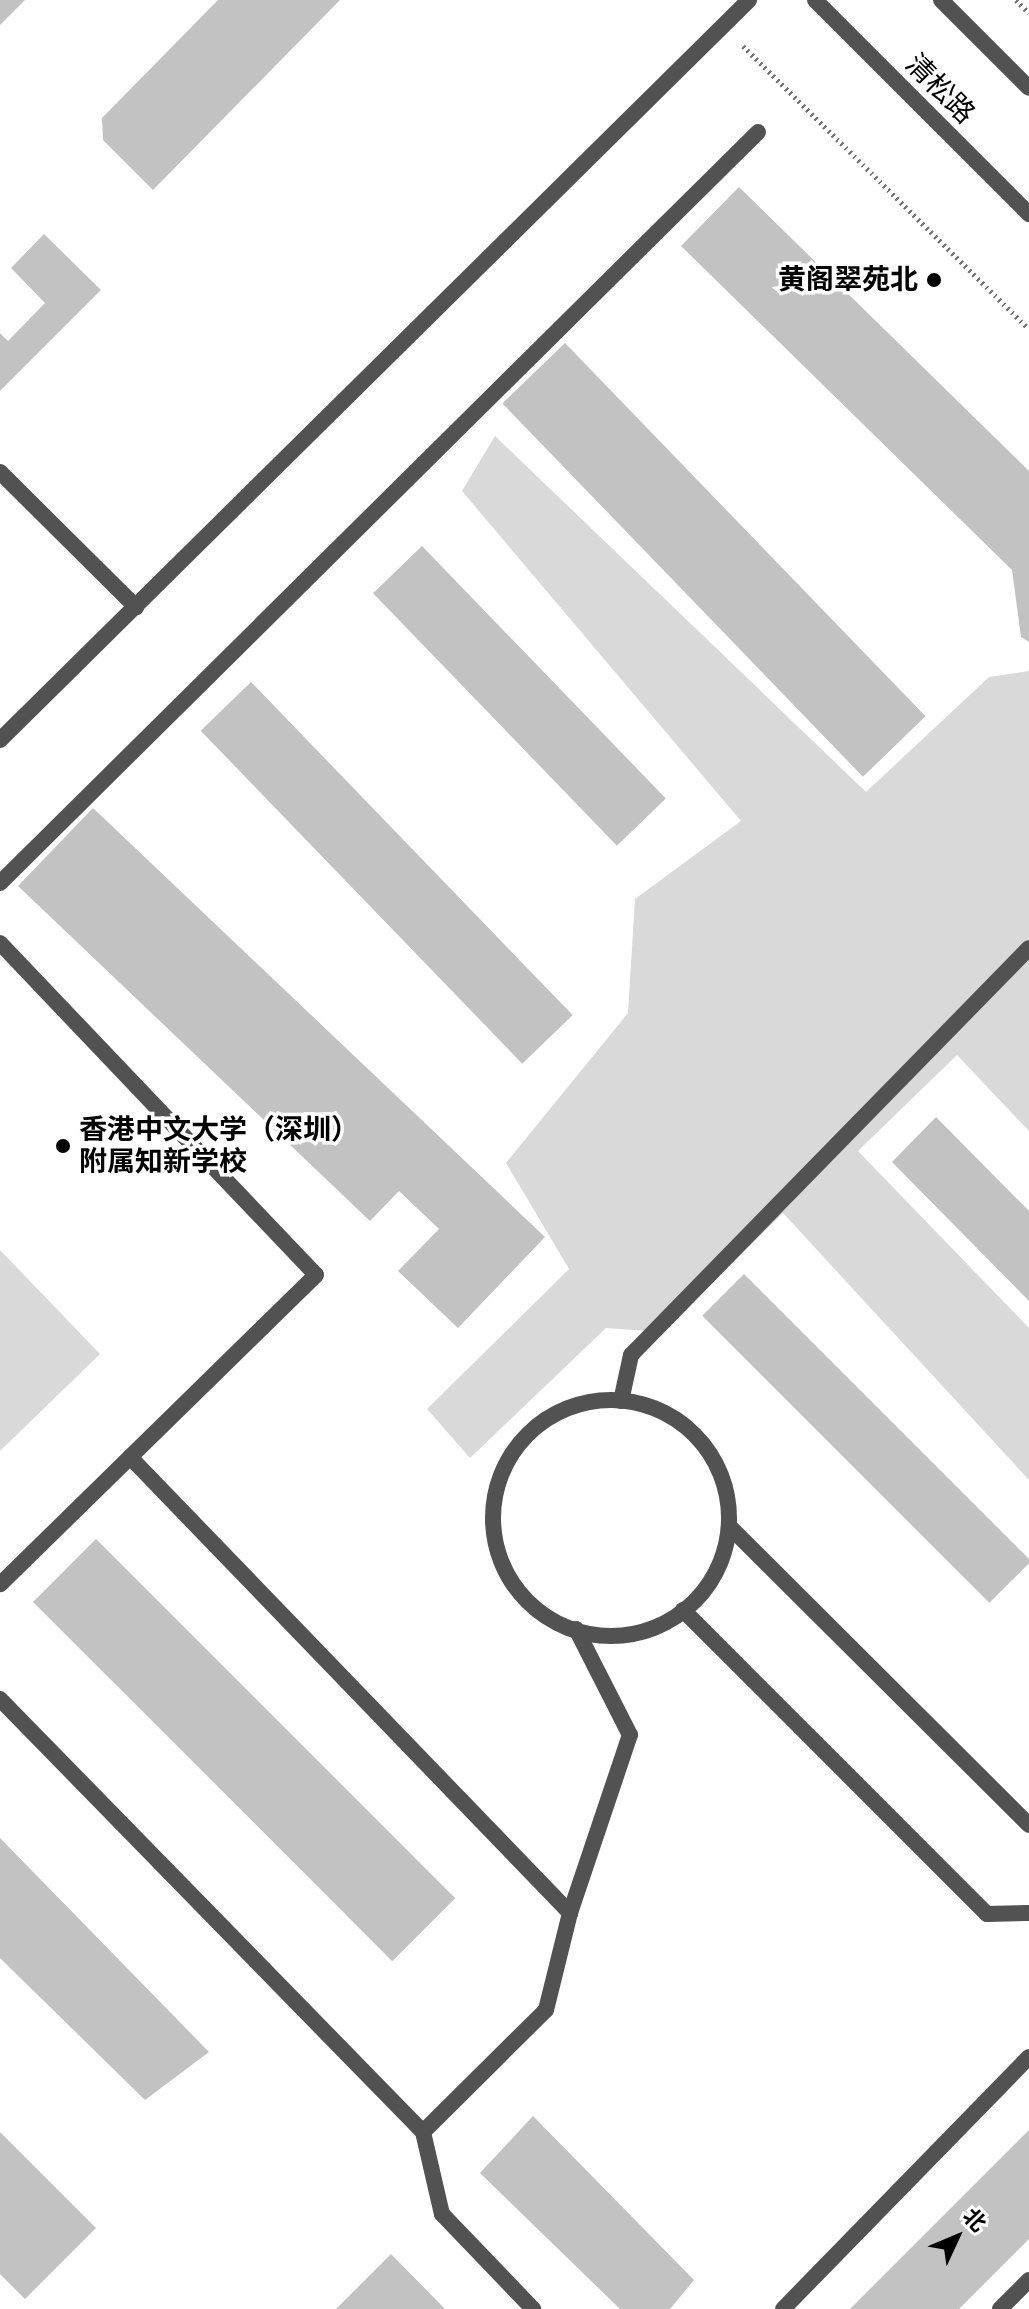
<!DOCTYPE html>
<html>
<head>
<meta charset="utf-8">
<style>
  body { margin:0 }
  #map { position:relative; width:1029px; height:2309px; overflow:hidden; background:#fff; font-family:"Nunito Sans","Noto Sans SC",sans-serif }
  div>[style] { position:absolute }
  .green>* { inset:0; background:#d9d9d9 }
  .building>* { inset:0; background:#c2c2c2; transform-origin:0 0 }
  .path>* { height:5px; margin-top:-2.5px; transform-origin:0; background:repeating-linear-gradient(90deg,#747474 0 2px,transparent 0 6px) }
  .service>* { height:16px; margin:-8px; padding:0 8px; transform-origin:8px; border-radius:8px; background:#525252 }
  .pedestrian>* { height:16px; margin:-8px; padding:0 8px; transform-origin:8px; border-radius:8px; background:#525252 }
  .pedestrian>.ring { margin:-8px; padding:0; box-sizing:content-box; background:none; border:16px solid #525252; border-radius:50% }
  .minor>* { height:16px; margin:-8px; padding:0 8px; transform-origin:8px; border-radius:8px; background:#525252 }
  .tertiary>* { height:16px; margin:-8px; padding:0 8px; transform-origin:8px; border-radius:8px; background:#525252 }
  .dots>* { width:22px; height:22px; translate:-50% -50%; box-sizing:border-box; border:4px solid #fff; border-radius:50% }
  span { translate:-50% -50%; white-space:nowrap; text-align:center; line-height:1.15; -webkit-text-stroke:7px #fff; paint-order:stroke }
  .street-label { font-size:28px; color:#000 }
  .poi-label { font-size:28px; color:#000; font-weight:700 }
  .right { translate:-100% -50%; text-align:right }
  .left { translate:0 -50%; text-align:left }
  .north { position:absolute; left:917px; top:2197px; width:80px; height:80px; -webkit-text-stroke:6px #fff; paint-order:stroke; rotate:46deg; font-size:22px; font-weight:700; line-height:32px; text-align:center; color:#000 }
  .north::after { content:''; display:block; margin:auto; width:28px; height:36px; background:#000; clip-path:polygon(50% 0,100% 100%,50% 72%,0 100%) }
</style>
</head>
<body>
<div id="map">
  <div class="green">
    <div style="clip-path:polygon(495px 436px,866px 792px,989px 677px,1029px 671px,1029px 1131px,957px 1055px,858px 1151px,1029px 1328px,1029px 1480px,783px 1213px,662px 1332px,606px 1328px,470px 1458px,427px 1409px,569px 1269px,506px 1163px,628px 1013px,635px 899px,741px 821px,462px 491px)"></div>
    <div style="clip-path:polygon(0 1250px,100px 1354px,0 1451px)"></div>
  </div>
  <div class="building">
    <div style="clip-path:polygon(0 0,25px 0,0 25px)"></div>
    <div style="clip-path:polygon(218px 0,340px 0,153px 190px,103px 140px,102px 118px)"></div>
    <div style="clip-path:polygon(739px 187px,1029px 471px,1029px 642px,1021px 637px,1012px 570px,681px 246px)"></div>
    <div style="clip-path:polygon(44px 234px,101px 290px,0 391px,0 333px,8px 341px,45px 303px,11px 268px)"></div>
    <div style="left:565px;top:343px;width:519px;height:87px;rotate:46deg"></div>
    <div style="left:422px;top:546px;width:351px;height:68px;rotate:46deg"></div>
    <div style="left:251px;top:682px;width:463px;height:70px;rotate:46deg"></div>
    <div style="clip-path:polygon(93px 808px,545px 1237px,458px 1328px,398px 1271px,439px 1229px,399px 1191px,370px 1221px,18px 886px)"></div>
    <div style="clip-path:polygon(936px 1117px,1029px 1211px,1029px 1301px,892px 1162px)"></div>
    <div style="left:744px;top:1274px;width:406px;height:59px;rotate:45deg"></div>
    <div style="left:96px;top:1539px;width:508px;height:89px;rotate:45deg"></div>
    <div style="clip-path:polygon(0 1838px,209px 2052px,145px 2100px,0 1958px)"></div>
    <div style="clip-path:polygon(533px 2116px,694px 2280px,670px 2309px,620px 2309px,480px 2173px)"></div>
    <div style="clip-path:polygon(1029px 2130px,1029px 2239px,959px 2309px,850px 2309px)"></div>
    <div style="clip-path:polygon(0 2132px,96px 2228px,25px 2299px,0 2274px)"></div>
    <div style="clip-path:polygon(391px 2254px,445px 2309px,336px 2309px)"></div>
  </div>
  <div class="path">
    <div style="left:1016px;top:0;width:18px;rotate:45deg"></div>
    <div style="left:743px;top:46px;width:402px;rotate:44.7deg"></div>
  </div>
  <div class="service">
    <div style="left:0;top:883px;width:1067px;rotate:-44.73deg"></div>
    <div style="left:0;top:943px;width:458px;rotate:46.4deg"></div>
    <div style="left:316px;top:1275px;width:442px;rotate:135.6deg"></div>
    <div style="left:783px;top:2309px;width:352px;rotate:-45.7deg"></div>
    <div style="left:1000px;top:2309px;width:41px;rotate:-45deg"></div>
  </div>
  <div class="pedestrian">
    <div class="ring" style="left:493px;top:1400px;width:220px;height:220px"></div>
    <div style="left:621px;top:1401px;width:47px;rotate:-77.7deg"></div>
    <div style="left:631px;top:1355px;width:569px;rotate:-45.64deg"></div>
    <div style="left:130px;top:1457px;width:634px;rotate:46.02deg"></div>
    <div style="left:570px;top:1913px;width:188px;rotate:-71.4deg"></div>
    <div style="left:630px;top:1735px;width:119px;rotate:-117deg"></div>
    <div style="left:730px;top:1527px;width:422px;rotate:44.9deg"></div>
    <div style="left:683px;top:1610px;width:430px;rotate:45deg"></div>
    <div style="left:987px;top:1914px;width:42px;rotate:-1.4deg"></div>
    <div style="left:0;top:1699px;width:605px;rotate:45.67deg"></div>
    <div style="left:423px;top:2132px;width:173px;rotate:-44.8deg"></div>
    <div style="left:546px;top:2010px;width:100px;rotate:-76.1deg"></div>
    <div style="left:423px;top:2132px;width:84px;rotate:77deg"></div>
    <div style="left:442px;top:2214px;width:132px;rotate:46.2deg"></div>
  </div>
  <div class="minor">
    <div style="left:0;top:472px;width:192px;rotate:44.8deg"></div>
    <div style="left:0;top:740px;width:1053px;rotate:-44.65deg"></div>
  </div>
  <div class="tertiary">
    <div style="left:815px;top:0;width:303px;rotate:45deg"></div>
    <div style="left:941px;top:0;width:124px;rotate:45deg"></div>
  </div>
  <div class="dots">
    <div style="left:934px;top:280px;background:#000"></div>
    <div style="left:63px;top:1146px;background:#000"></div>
  </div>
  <div class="street-label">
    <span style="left:940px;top:89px;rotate:45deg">清松路</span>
  </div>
  <div class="poi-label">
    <span class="right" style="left:918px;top:280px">黄阁翠苑北</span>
    <span class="left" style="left:79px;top:1146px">香港中文大学（深圳）<br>附属知新学校</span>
  </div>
  <div class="north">北</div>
</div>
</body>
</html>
